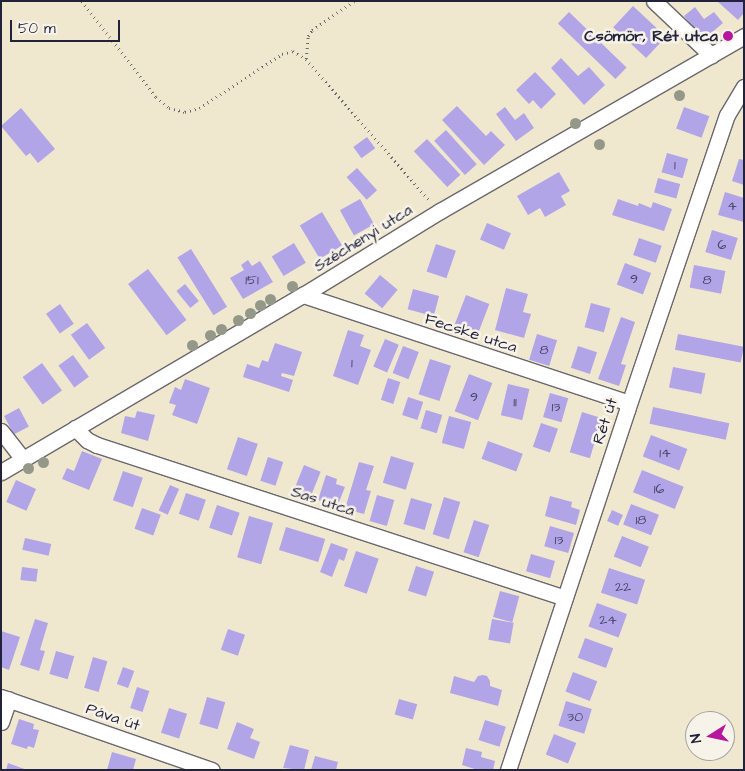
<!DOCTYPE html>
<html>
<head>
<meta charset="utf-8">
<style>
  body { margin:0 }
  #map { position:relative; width:745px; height:771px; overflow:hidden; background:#f0e8ce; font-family:"Architects Daughter",sans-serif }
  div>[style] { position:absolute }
  .building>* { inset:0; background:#b1a5e8; transform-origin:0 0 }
  .path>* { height:2.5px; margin-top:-1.25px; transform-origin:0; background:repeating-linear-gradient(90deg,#6a676e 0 1px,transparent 0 5px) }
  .roads { filter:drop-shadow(1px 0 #6a676e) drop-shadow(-1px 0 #6a676e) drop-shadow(0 1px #6a676e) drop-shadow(0 -1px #6a676e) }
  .street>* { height:15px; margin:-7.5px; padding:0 7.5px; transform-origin:7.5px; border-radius:7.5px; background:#fff }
  .trees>* { width:11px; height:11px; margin:-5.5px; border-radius:50%; background:#949889 }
  .dots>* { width:14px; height:14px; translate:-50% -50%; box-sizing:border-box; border:2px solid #f7f3e8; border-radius:50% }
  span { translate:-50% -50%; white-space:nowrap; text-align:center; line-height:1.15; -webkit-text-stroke:5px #f7f3e8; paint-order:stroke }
  .number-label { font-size:14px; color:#464366 }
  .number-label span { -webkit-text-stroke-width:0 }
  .poi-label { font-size:16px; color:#22223b; font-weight:700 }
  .right { translate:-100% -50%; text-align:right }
  .street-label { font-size:16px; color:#22223b }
  .frame { position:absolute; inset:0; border:2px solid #22223b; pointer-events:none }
  .north { position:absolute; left:685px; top:711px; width:50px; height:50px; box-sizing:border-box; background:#f7f3e8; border:1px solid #a29fa3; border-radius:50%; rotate:260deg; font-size:14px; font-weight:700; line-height:20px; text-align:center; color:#22223b }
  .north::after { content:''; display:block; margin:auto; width:18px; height:22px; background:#b5179e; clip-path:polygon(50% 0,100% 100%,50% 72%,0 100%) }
  .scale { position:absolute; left:10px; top:20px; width:110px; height:22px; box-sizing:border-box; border:2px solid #22223b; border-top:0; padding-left:6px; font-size:15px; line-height:18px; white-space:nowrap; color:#22223b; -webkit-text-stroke:4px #f7f3e8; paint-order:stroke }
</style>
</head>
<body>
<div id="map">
  <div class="building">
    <div style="clip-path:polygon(717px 1px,744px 1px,744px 13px,738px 20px)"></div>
    <div style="left:633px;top:6px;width:45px;height:29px;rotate:43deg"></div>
    <div style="clip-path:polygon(695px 7px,704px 19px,714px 12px,723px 23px,703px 40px,684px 16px)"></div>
    <div style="left:569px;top:12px;width:80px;height:16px;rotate:44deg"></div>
    <div style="clip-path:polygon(561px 58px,578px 76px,589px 67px,605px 85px,584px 105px,551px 68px)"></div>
    <div style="clip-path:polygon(535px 72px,556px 94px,541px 109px,533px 100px,529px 104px,516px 90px)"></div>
    <div style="clip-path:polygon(457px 106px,486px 136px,491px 131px,505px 145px,484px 165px,442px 120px)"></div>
    <div style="clip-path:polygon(505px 107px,515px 120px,524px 113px,534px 128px,516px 141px,496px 114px)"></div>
    <div style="left:684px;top:107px;width:27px;height:23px;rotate:20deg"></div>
    <div style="clip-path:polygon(21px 108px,55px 149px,38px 163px,30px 153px,26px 156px,1px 126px)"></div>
    <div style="left:446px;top:130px;width:46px;height:16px;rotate:48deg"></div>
    <div style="left:367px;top:137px;width:14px;height:17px;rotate:54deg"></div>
    <div style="left:427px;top:139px;width:49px;height:18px;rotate:47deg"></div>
    <div style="left:667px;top:153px;width:22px;height:20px;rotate:16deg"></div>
    <div style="clip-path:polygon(739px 159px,744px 160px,744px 185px,732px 181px)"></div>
    <div style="left:357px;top:168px;width:30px;height:14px;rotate:48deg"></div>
    <div style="clip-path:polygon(559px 172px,570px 191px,561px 196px,566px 205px,545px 217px,540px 208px,528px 215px,517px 196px)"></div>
    <div style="left:658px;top:178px;width:23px;height:15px;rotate:15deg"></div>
    <div style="clip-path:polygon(725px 192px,744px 198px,744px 222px,718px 215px)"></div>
    <div style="left:360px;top:199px;width:29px;height:23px;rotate:61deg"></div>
    <div style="clip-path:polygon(618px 199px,638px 206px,639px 203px,651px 208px,653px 202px,672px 209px,664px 231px,612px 215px)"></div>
    <div style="left:322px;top:212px;width:39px;height:26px;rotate:59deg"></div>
    <div style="left:487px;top:223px;width:26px;height:18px;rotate:23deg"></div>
    <div style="left:712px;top:230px;width:27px;height:23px;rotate:17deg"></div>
    <div style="left:639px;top:238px;width:24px;height:18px;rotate:19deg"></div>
    <div style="left:294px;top:243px;width:23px;height:26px;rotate:59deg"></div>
    <div style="left:436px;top:244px;width:21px;height:29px;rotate:19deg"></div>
    <div style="left:191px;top:249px;width:68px;height:16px;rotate:58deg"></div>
    <div style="clip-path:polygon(248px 260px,252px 266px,260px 261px,273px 282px,243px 299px,230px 278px,244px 270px,241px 265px)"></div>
    <div style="left:625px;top:263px;width:28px;height:23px;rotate:21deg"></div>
    <div style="left:694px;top:265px;width:32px;height:23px;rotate:11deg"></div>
    <div style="left:148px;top:269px;width:64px;height:25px;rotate:53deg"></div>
    <div style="left:380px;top:275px;width:23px;height:24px;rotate:40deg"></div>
    <div style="left:185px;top:284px;width:22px;height:11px;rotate:51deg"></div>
    <div style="clip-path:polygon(506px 288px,528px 294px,523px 312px,531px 314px,524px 338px,495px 330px)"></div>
    <div style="left:413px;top:289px;width:27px;height:21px;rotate:15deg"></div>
    <div style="left:466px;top:295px;width:25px;height:31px;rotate:21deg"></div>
    <div style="left:591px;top:303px;width:20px;height:25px;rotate:15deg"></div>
    <div style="left:60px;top:304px;width:24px;height:17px;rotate:55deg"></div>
    <div style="clip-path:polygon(621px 317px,635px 322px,621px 364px,626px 365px,619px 386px,598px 379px)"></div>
    <div style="left:87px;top:323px;width:31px;height:20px;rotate:54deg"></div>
    <div style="clip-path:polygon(348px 330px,364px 335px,360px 346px,371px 350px,358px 385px,333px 376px)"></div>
    <div style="left:537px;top:334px;width:21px;height:27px;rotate:17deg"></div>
    <div style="left:678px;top:334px;width:67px;height:16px;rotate:11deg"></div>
    <div style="left:385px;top:339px;width:15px;height:30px;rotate:23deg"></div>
    <div style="clip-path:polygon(275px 343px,302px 352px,294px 376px,282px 373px,281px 376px,293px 380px,289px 392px,243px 377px,247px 364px,259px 368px,262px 360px,268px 362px)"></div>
    <div style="left:403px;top:346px;width:17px;height:29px;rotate:21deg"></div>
    <div style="left:578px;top:346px;width:20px;height:23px;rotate:18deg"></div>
    <div style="left:73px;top:355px;width:27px;height:18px;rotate:54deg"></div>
    <div style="left:430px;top:359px;width:22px;height:37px;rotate:18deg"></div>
    <div style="left:42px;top:363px;width:34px;height:24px;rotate:54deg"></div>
    <div style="left:673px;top:367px;width:33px;height:21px;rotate:11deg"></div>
    <div style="left:469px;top:374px;width:25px;height:40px;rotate:21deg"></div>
    <div style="left:388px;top:378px;width:13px;height:23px;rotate:18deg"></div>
    <div style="clip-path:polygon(185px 379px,210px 388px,197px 424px,172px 415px,176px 405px,169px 403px,175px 387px,181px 390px)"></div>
    <div style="left:508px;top:384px;width:22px;height:32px;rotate:13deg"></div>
    <div style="left:550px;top:393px;width:19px;height:25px;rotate:16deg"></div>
    <div style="left:408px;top:397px;width:16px;height:19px;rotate:18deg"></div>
    <div style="left:653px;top:407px;width:78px;height:17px;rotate:12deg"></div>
    <div style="left:19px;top:408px;width:21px;height:17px;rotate:62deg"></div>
    <div style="left:426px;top:410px;width:17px;height:19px;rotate:17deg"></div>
    <div style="clip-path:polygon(137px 411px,155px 415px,148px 441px,121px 433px,125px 416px,135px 418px)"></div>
    <div style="left:582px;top:412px;width:21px;height:42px;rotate:17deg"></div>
    <div style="left:449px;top:416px;width:23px;height:28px;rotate:15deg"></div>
    <div style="left:541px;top:423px;width:18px;height:25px;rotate:19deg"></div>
    <div style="left:651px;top:435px;width:39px;height:23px;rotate:21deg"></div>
    <div style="left:238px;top:437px;width:21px;height:34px;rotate:19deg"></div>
    <div style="left:488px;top:441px;width:37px;height:19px;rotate:20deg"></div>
    <div style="clip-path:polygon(82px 451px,102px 459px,89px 490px,62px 479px,67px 468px,74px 471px)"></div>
    <div style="left:391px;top:456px;width:24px;height:28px;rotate:17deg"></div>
    <div style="left:268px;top:457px;width:16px;height:25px;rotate:18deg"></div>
    <div style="clip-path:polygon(359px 462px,374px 466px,366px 490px,371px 491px,364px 514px,345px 509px)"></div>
    <div style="left:304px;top:465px;width:18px;height:28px;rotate:22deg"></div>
    <div style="left:642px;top:470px;width:45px;height:24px;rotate:22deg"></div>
    <div style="left:123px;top:471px;width:21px;height:31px;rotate:19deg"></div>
    <div style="clip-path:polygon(326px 475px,337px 479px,336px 484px,345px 487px,337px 507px,318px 500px)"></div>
    <div style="left:16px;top:480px;width:22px;height:24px;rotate:24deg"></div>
    <div style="left:170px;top:485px;width:10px;height:28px;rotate:24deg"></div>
    <div style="left:186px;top:493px;width:21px;height:22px;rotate:19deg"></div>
    <div style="left:377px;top:495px;width:18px;height:27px;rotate:16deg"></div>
    <div style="clip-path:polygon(550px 496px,572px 502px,571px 507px,580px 510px,576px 525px,545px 516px)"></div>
    <div style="left:444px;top:497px;width:17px;height:39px;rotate:17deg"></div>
    <div style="left:411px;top:498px;width:22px;height:27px;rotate:16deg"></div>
    <div style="left:631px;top:504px;width:30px;height:22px;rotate:21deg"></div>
    <div style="left:217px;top:505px;width:24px;height:24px;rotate:19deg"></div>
    <div style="left:142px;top:508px;width:20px;height:22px;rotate:20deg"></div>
    <div style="left:612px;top:510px;width:12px;height:12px;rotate:24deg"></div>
    <div style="left:249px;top:516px;width:25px;height:43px;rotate:16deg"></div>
    <div style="left:474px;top:520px;width:16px;height:34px;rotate:18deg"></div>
    <div style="left:550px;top:526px;width:25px;height:21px;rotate:16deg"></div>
    <div style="left:286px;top:527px;width:41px;height:24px;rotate:17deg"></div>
    <div style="left:622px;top:536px;width:29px;height:22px;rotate:22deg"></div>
    <div style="left:25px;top:538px;width:27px;height:12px;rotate:13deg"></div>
    <div style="clip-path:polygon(331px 543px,348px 549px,344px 561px,339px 559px,332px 577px,320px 572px)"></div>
    <div style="left:356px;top:551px;width:24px;height:37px;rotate:19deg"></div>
    <div style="left:531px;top:554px;width:25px;height:18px;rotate:16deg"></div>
    <div style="left:416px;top:566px;width:19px;height:26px;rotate:18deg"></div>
    <div style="left:22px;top:567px;width:16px;height:13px;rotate:7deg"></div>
    <div style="left:609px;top:568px;width:38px;height:26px;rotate:18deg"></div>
    <div style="left:500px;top:591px;width:20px;height:27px;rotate:15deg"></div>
    <div style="left:597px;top:603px;width:32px;height:25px;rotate:20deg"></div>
    <div style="clip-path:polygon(35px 619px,48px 623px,40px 650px,45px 651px,39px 671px,20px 665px)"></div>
    <div style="left:492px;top:619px;width:22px;height:21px;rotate:10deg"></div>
    <div style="left:228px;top:629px;width:18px;height:22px;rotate:19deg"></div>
    <div style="clip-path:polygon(1px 631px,20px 637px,9px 670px,1px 667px)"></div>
    <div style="left:585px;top:638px;width:30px;height:21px;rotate:20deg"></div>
    <div style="left:56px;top:651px;width:19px;height:24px;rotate:16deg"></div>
    <div style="left:93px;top:657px;width:15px;height:32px;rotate:16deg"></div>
    <div style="left:123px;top:667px;width:12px;height:18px;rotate:20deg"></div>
    <div style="left:573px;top:672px;width:26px;height:21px;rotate:21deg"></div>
    <div style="clip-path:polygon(483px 675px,487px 676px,490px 681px,490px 686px,502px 690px,498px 706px,450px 693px,454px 676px,474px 682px,478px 676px)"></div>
    <div style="left:137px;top:687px;width:13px;height:22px;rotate:18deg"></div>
    <div style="left:207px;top:697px;width:19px;height:28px;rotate:16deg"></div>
    <div style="left:399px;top:699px;width:19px;height:16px;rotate:16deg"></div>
    <div style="left:566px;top:701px;width:27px;height:26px;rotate:17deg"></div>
    <div style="left:169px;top:708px;width:19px;height:26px;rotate:18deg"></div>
    <div style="clip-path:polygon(19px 719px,34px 724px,33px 729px,39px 730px,34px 748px,28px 746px,27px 749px,11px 744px)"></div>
    <div style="left:485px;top:720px;width:22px;height:21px;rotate:18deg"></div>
    <div style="clip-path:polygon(237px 722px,254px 729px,250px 738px,260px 742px,254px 759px,227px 749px)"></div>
    <div style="left:554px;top:734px;width:24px;height:22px;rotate:22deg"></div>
    <div style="clip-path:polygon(290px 745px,309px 750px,304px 770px,283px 768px)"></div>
    <div style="clip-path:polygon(466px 748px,482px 752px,481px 757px,495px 761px,493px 770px,478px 770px,462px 765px)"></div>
    <div style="clip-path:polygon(112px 752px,136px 759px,133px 770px,107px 770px)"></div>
    <div style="clip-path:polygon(315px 756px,338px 762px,336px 770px,311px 770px)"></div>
    <div style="clip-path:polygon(8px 763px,27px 770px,6px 770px)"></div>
  </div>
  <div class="path">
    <div style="left:82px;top:1px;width:121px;rotate:52.4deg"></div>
    <div style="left:156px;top:97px;width:17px;rotate:40deg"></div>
    <div style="left:169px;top:108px;width:16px;rotate:14deg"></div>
    <div style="left:185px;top:112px;width:15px;rotate:-16deg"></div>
    <div style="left:199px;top:108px;width:99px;rotate:-33deg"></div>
    <div style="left:282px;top:54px;width:11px;rotate:-15deg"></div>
    <div style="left:293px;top:51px;width:15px;rotate:32deg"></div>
    <div style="left:306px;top:59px;width:189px;rotate:48.9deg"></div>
    <div style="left:306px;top:59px;width:23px;rotate:-85deg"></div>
    <div style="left:308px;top:36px;width:7px;rotate:-56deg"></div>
    <div style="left:312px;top:30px;width:51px;rotate:-34.6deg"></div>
  </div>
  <div class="roads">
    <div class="street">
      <div style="left:654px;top:1px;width:79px;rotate:43.5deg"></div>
      <div style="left:303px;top:295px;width:343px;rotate:18.3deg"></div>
      <div style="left:75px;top:428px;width:17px;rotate:45deg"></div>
      <div style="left:87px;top:440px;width:11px;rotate:27deg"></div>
      <div style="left:97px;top:445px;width:492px;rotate:18.1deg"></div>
      <div style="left:1px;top:431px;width:36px;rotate:52deg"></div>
      <div style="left:1px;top:472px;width:350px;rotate:-30.4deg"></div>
      <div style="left:303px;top:295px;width:161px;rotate:-31.5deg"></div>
      <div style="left:440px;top:211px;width:351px;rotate:-29.9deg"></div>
      <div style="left:1px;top:697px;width:223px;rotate:19.1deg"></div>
      <div style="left:1px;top:722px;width:24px;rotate:-71deg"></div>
      <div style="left:508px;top:770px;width:379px;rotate:-71.7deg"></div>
      <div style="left:627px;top:410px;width:311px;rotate:-71.3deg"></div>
      <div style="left:727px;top:115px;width:33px;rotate:-59deg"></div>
    </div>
  </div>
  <div class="trees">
    <div style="left:679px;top:95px"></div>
    <div style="left:575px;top:123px"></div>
    <div style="left:599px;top:144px"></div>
    <div style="left:292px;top:286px"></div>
    <div style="left:270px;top:299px"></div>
    <div style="left:260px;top:305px"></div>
    <div style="left:250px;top:313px"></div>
    <div style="left:238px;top:320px"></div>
    <div style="left:221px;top:329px"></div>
    <div style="left:210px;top:335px"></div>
    <div style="left:192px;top:345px"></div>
    <div style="left:43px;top:462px"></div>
    <div style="left:28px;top:468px"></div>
  </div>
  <div class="dots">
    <div style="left:728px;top:36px;background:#b5179e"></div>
  </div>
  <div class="number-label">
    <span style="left:675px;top:165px">1</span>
    <span style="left:732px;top:206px">4</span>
    <span style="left:722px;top:245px">6</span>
    <span style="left:634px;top:279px">9</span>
    <span style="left:252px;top:280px">151</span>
    <span style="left:707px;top:280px">8</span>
    <span style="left:544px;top:350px">8</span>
    <span style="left:352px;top:363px">1</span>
    <span style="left:474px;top:397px">9</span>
    <span style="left:515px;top:402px">11</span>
    <span style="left:556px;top:407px">13</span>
    <span style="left:665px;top:453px">14</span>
    <span style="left:659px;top:489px">16</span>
    <span style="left:641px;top:520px">18</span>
    <span style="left:559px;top:540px">13</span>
    <span style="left:623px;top:587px">22</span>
    <span style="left:608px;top:620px">24</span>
    <span style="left:575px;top:717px">30</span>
  </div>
  <div class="poi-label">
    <span class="right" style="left:718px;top:36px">Csömör, Rét utca</span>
  </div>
  <div class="street-label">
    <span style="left:363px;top:238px;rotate:-32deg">Széchenyi utca</span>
    <span style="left:471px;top:333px;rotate:18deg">Fecske utca</span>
    <span style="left:605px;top:421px;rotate:-72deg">Rét út</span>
    <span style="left:323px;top:501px;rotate:18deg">Sas utca</span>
    <span style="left:113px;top:717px;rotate:19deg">Páva út</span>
  </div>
  <div class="frame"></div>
  <div class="north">N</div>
  <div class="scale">50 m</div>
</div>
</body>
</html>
